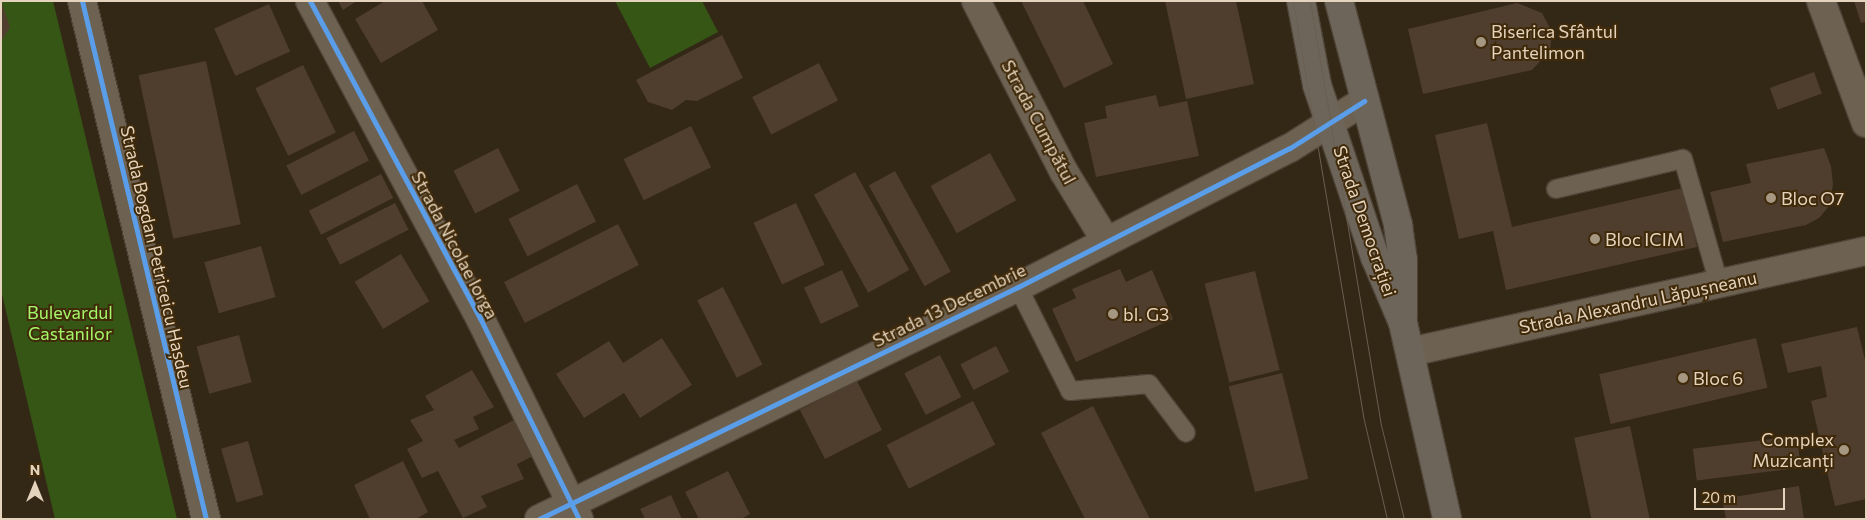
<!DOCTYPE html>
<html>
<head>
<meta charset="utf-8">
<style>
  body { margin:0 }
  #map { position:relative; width:1867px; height:520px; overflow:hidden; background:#332716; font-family:Commissioner,sans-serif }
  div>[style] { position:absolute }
  .green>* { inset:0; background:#365616 }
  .building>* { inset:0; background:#4f3e2d; transform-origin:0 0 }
  .roads { filter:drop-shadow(1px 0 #4e4336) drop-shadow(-1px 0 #4e4336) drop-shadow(0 1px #4e4336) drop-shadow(0 -1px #4e4336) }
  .service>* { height:18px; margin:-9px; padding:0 9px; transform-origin:9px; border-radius:9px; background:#6d6252 }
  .minor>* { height:28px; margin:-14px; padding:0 14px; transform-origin:14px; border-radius:14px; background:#6d6252 }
  .tertiary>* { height:28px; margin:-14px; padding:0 14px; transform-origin:14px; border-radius:14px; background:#6d6252 }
  .secondary>* { height:28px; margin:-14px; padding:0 14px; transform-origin:14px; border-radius:14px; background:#6e655a }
  .tram>* { height:1px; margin:-0.5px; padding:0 0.5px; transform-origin:0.5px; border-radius:0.5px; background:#695e50 }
  .cycleway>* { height:5px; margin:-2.5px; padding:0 2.5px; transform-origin:2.5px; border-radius:2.5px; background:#5a9eea }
  .dots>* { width:14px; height:14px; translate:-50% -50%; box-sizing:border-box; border:2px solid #402a09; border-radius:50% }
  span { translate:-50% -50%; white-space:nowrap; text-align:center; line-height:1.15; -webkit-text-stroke:4px #402a09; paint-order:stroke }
  .poi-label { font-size:18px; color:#e4d3bd }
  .left { translate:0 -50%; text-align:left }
  .right { translate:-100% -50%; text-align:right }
  .street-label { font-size:18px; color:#e4d3bd }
  .park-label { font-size:18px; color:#a4f769 }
  .frame { position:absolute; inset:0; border:2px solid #e4d3bd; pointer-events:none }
  .north { position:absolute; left:10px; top:460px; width:50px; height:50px; -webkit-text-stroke:4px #402a09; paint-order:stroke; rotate:0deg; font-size:14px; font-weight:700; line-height:20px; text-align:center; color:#e4d3bd }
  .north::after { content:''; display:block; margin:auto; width:18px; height:22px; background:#e4d3bd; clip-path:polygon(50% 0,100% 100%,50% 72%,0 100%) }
  .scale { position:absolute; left:1694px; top:488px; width:91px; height:22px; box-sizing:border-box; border:2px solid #e4d3bd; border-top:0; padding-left:6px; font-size:15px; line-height:18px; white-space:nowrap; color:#e4d3bd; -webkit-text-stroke:4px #402a09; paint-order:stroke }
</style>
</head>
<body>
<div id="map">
  <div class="green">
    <div style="clip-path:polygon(1px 1px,53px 1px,177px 519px,55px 519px,1px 290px)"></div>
    <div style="clip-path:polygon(615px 1px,702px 1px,718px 32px,650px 68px)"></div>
  </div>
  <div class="building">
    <div style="clip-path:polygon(1px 1px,10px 27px,1px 42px)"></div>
    <div style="clip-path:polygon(338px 1px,357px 1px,343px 10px)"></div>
    <div style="clip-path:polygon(385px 1px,422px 1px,438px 30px,381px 63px,355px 19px)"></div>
    <div style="clip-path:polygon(1021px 1px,1083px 1px,1113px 64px,1064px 88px)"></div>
    <div style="clip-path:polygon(1165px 1px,1236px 1px,1254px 84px,1186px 99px)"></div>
    <div style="clip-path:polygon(1854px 1px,1866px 1px,1866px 22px,1861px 23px)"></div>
    <div style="clip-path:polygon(1517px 3px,1542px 13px,1552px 32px,1550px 51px,1532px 70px,1423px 94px,1408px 29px)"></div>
    <div style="left:269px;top:4px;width:52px;height:60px;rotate:66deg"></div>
    <div style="clip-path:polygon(722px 35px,743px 78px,697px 101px,686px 100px,672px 110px,648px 102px,636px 80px)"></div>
    <div style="left:206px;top:61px;width:167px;height:69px;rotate:78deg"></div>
    <div style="left:819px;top:63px;width:42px;height:75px;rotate:63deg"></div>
    <div style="left:303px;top:65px;width:75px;height:53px;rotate:64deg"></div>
    <div style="left:1814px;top:72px;width:23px;height:47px;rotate:70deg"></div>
    <div style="clip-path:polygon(1156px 95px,1159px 107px,1187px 101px,1199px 156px,1096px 177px,1084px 123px,1107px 118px,1105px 106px)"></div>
    <div style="clip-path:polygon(1487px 123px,1512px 227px,1683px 188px,1697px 247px,1506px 290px,1493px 231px,1459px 239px,1435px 135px)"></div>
    <div style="left:691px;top:126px;width:46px;height:75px;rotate:64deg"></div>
    <div style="left:354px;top:131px;width:33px;height:76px;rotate:63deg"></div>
    <div style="left:498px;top:148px;width:48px;height:50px;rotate:63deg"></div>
    <div style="clip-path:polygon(1824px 148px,1831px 166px,1833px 184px,1830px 205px,1819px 218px,1806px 225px,1723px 242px,1710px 192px,1751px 183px,1746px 164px)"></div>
    <div style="left:990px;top:153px;width:54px;height:68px;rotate:61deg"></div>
    <div style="left:895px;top:171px;width:115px;height:30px;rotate:61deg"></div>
    <div style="left:855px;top:172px;width:112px;height:47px;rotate:61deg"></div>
    <div style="left:381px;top:174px;width:27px;height:81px;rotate:63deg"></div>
    <div style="left:577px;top:184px;width:42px;height:77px;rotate:63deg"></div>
    <div style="left:395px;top:203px;width:30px;height:77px;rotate:63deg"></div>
    <div style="left:796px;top:203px;width:68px;height:47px;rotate:65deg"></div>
    <div style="left:618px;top:224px;width:46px;height:128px;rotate:63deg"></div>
    <div style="left:261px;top:246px;width:53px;height:59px;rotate:74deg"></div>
    <div style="left:401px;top:254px;width:55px;height:54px;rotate:59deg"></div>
    <div style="clip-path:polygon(1120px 269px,1126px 282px,1152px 270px,1173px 319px,1076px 362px,1052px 309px,1076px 298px,1072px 289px)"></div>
    <div style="left:842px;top:270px;width:40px;height:42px;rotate:65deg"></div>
    <div style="left:1255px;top:271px;width:102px;height:52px;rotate:76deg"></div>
    <div style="left:723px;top:287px;width:87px;height:29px;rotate:63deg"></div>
    <div style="clip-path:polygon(1857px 327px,1866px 364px,1866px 499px,1835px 506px,1811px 401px,1827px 397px,1821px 366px,1788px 373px,1781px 344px)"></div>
    <div style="left:239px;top:335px;width:49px;height:44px;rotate:75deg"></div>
    <div style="clip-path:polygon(662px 338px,692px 385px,640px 418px,624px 393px,584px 418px,556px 374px,609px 341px,623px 363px)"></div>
    <div style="left:1756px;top:338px;width:51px;height:161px;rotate:77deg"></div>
    <div style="left:996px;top:346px;width:29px;height:40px;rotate:63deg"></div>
    <div style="left:940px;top:355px;width:47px;height:40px;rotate:63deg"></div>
    <div style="clip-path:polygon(472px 370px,494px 407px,473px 417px,479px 429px,454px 440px,459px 448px,516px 419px,533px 456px,517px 464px,524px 479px,481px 496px,487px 507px,463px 518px,438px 471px,422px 478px,407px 449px,423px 441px,410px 420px,434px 410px,425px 396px)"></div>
    <div style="left:1282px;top:373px;width:109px;height:55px;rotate:76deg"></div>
    <div style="left:857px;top:381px;width:55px;height:64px;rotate:63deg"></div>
    <div style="left:973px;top:401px;width:49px;height:97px;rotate:63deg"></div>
    <div style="clip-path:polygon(1093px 406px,1150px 519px,1085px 519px,1041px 433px)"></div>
    <div style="left:1630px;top:426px;width:95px;height:57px;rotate:78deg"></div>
    <div style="left:1797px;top:436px;width:32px;height:105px;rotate:83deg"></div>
    <div style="left:248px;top:441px;width:56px;height:28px;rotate:74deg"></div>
    <div style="clip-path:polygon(403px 461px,428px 512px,416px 519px,370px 519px,354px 485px)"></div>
    <div style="clip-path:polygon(728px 471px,750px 514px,741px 519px,699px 519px,685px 492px)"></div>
    <div style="clip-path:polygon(1799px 486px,1804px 519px,1726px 519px,1722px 499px)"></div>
    <div style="clip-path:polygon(671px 495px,682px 519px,645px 519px,640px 509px)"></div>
  </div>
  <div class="roads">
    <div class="service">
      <div style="left:1556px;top:189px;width:130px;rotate:-13.3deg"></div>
      <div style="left:1683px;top:159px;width:130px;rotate:73.9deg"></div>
      <div style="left:1018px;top:287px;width:116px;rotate:63.4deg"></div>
      <div style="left:1070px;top:391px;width:79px;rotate:-5.1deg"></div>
      <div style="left:1149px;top:384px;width:61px;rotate:52.9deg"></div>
    </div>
    <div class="minor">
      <div style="left:310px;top:1px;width:360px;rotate:61.8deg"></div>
      <div style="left:480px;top:318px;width:224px;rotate:63.8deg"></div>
      <div style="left:976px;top:1px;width:192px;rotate:62.8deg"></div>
      <div style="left:1064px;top:172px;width:81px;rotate:58.7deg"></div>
      <div style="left:1821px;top:1px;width:130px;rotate:69.8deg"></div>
      <div style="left:539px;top:519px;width:532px;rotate:-25.84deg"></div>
      <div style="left:1018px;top:287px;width:305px;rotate:-27.1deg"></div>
      <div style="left:1290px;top:148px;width:88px;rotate:-32.4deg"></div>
    </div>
    <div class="tertiary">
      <div style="left:82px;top:1px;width:533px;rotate:76.54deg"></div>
      <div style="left:1410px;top:352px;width:467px;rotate:-12.5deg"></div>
    </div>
    <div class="secondary">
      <div style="left:1301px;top:1px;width:86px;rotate:79.2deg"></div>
      <div style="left:1317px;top:85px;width:182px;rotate:71.4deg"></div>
      <div style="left:1375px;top:257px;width:72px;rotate:67deg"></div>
      <div style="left:1403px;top:323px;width:201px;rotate:77.3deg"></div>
      <div style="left:1339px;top:1px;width:232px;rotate:75.2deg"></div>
      <div style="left:1398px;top:225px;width:35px;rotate:82deg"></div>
      <div style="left:1403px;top:260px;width:56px;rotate:90deg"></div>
    </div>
  </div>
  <div class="tram">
    <div style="left:1293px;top:1px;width:421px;rotate:80.4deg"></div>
    <div style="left:1363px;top:416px;width:106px;rotate:76.9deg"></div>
    <div style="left:1310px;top:1px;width:430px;rotate:80.5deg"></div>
    <div style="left:1381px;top:425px;width:97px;rotate:76.3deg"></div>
  </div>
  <div class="cycleway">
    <div style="left:82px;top:1px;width:533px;rotate:76.54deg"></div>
    <div style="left:310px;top:1px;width:360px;rotate:61.8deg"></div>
    <div style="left:480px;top:318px;width:224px;rotate:63.8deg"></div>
    <div style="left:539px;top:519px;width:532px;rotate:-25.84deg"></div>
    <div style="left:1018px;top:287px;width:305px;rotate:-27.1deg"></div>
    <div style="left:1290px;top:148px;width:88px;rotate:-32.4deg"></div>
  </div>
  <div class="dots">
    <div style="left:1481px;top:42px;background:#a69783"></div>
    <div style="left:1771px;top:198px;background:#a69783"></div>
    <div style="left:1595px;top:239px;background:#a69783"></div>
    <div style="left:1113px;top:314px;background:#a69783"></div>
    <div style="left:1683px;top:378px;background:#a69783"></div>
    <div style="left:1844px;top:450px;background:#a69783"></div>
  </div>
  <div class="poi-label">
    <span class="left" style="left:1491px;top:42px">Biserica Sfântul<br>Pantelimon</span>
    <span class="left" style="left:1781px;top:198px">Bloc O7</span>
    <span class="left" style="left:1605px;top:239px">Bloc ICIM</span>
    <span class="left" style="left:1123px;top:314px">bl. G3</span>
    <span class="left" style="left:1693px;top:378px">Bloc 6</span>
    <span class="right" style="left:1834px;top:450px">Complex<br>Muzicanți</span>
  </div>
  <div class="street-label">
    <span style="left:1039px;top:122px;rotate:62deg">Strada Cumpătul</span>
    <span style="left:1365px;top:221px;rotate:71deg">Strada Democrației</span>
    <span style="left:455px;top:245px;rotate:62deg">Strada Nicolae Iorga</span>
    <span style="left:157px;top:257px;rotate:77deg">Strada Bogdan Petriceicu Hașdeu</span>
    <span style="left:1638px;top:302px;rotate:-12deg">Strada Alexandru Lăpușneanu</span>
    <span style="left:949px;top:305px;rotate:-26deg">Strada 13 Decembrie</span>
  </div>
  <div class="park-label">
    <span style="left:70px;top:323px">Bulevardul<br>Castanilor</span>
  </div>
  <div class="frame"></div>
  <div class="north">N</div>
  <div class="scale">20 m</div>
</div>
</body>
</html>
